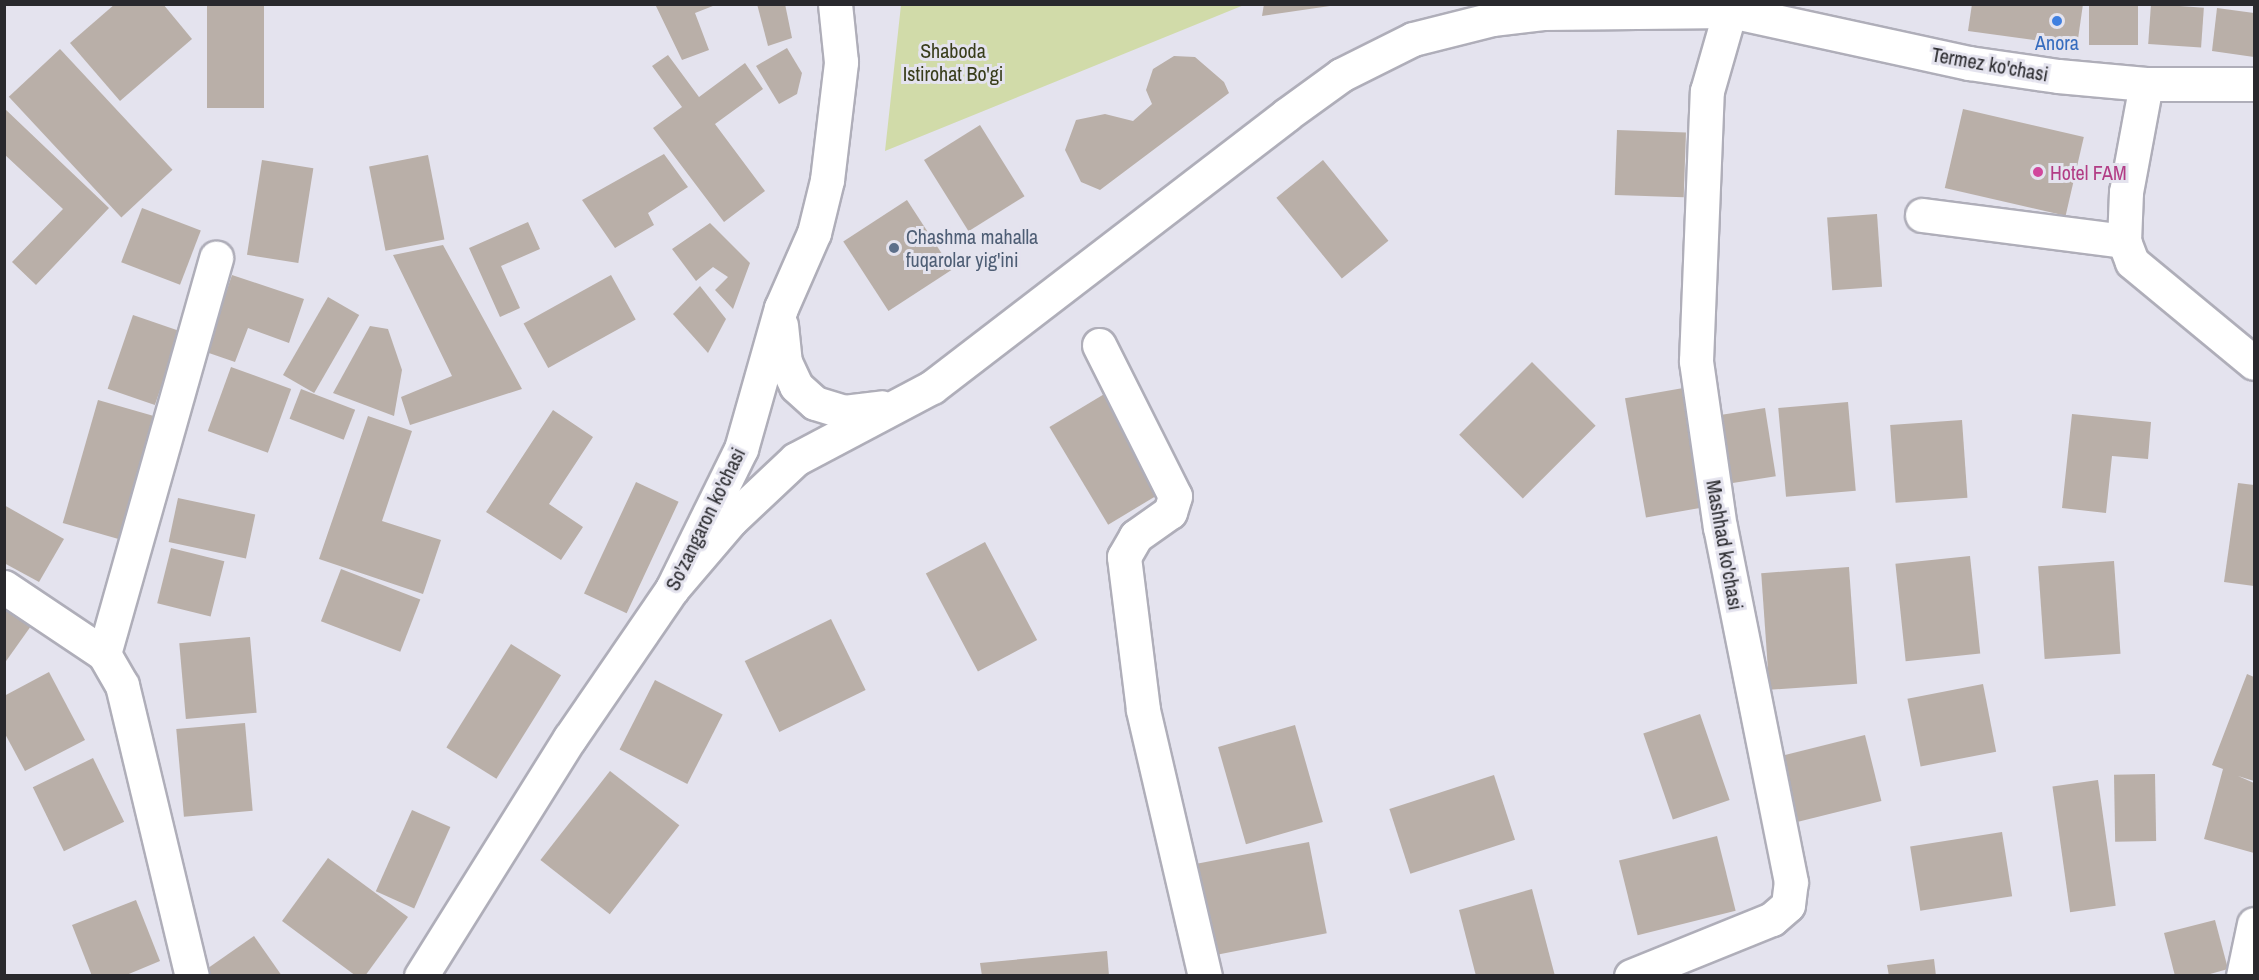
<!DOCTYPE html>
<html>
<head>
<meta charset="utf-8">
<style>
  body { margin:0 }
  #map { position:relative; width:2259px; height:980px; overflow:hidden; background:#e4e3ee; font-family:"Archivo Narrow",sans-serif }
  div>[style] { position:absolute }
  .green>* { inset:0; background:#d1dba9 }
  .building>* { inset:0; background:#b9afa8; transform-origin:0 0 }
  .roads { filter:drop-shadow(2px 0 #afaeb9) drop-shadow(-2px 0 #afaeb9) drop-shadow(0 2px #afaeb9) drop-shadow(0 -2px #afaeb9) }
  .minor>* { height:33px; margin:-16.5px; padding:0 16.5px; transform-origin:16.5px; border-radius:16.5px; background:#fff }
  .major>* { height:33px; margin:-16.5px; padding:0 16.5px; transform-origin:16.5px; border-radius:16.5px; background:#fff }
  .dots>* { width:16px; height:16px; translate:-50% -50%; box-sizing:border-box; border:3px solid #e4e3ee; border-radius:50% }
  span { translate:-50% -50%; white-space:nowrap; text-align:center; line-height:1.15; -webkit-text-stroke:6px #e4e3ee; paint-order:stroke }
  .shop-label { font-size:20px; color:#366cbe }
  .park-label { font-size:20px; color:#383d1a }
  .street-label { font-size:20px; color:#29292d }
  .hotel-label { font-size:20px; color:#b23c85 }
  .left { translate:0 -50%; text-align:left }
  .service-label { font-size:20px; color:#4e5e75 }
  .frame { position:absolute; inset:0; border:6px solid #29292d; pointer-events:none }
</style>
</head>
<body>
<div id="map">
  <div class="green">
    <div style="clip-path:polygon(901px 5px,901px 4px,1244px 5px,885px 151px)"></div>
  </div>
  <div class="building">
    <div style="clip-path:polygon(115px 4px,163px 4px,192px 39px,120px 101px,70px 43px)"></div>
    <div style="left:207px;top:4px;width:57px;height:104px"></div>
    <div style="clip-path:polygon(655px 4px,718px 4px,695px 13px,709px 50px,682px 60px)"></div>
    <div style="clip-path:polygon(757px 4px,785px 4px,792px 38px,768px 46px)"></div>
    <div style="clip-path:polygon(1264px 4px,1330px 4px,1330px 6px,1262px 16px)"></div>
    <div style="clip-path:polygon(1972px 4px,2083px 4px,2077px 46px,1968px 31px)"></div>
    <div style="left:2089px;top:4px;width:49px;height:41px"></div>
    <div style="left:2151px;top:4px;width:53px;height:40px;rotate:4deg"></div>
    <div style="clip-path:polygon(2217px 8px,2254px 13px,2254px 57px,2212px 51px)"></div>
    <div style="clip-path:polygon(787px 48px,802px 73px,797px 94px,779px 104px,756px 66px)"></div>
    <div style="left:60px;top:49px;width:165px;height:70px;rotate:47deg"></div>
    <div style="clip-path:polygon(668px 55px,699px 97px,745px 63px,763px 89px,715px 124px,765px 191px,724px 222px,653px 128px,682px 107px,652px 66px)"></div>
    <div style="clip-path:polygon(1174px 56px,1195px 57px,1224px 82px,1229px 93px,1100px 190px,1081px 182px,1065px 150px,1076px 120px,1105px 114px,1133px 121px,1152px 104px,1146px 90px,1153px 69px)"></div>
    <div style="clip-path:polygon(4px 108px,109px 208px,36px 285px,12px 262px,63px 209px,4px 154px)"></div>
    <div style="left:1963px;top:109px;width:124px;height:81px;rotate:13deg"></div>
    <div style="left:980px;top:125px;width:84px;height:66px;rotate:58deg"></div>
    <div style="left:1617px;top:130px;width:69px;height:65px;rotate:2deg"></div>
    <div style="clip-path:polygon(664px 154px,688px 187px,648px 213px,654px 225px,615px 248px,582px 200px)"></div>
    <div style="left:428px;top:155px;width:86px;height:60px;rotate:79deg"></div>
    <div style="left:262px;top:160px;width:52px;height:96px;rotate:9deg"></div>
    <div style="left:1323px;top:160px;width:104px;height:60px;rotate:51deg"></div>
    <div style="left:907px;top:200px;width:83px;height:76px;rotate:57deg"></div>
    <div style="left:142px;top:208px;width:63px;height:58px;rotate:21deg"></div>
    <div style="left:1877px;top:214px;width:73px;height:50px;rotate:86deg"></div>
    <div style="clip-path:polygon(528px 222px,540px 249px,501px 266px,520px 308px,500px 317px,469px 248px)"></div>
    <div style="clip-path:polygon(710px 223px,750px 263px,733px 309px,715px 290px,728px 277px,713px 267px,696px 281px,672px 249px)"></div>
    <div style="clip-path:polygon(443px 245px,522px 389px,410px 425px,401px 397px,452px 376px,393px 255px)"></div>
    <div style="clip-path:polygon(232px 275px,304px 299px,289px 343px,248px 328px,235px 362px,206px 352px)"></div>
    <div style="left:611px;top:275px;width:51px;height:100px;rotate:61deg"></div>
    <div style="clip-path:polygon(700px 286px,726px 319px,708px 353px,673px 314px)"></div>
    <div style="left:328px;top:297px;width:36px;height:90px;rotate:30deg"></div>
    <div style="left:133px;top:315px;width:50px;height:78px;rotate:19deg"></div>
    <div style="clip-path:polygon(370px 326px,388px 329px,402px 370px,394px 416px,333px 393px)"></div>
    <div style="left:1532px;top:362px;width:90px;height:103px;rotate:45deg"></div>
    <div style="left:231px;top:367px;width:64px;height:68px;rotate:20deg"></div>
    <div style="left:1689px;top:387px;width:121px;height:65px;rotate:80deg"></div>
    <div style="left:301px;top:389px;width:58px;height:32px;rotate:21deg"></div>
    <div style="left:1106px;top:393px;width:114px;height:66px;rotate:59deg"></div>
    <div style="left:98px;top:400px;width:58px;height:128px;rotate:16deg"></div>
    <div style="left:1848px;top:402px;width:89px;height:70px;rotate:85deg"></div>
    <div style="left:1765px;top:408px;width:69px;height:55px;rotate:81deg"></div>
    <div style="clip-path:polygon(553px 410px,593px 437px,549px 504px,583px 527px,561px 560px,486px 512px)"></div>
    <div style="clip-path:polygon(2072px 414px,2151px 422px,2148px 459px,2112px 456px,2106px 513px,2062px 508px)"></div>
    <div style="clip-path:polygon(368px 416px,412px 431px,382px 521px,441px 540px,423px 594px,319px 559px)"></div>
    <div style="left:1962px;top:420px;width:78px;height:72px;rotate:86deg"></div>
    <div style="left:636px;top:482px;width:47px;height:123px;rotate:25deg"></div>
    <div style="clip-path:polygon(2238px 483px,2254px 485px,2254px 586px,2224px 582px)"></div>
    <div style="left:178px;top:498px;width:79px;height:45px;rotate:12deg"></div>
    <div style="clip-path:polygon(4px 505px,64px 539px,39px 582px,4px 563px)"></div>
    <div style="left:985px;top:542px;width:111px;height:67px;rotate:62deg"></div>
    <div style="left:171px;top:548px;width:55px;height:57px;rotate:14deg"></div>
    <div style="left:1970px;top:556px;width:98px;height:75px;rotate:84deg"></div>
    <div style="left:2114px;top:561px;width:93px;height:76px;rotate:86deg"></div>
    <div style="left:1849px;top:567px;width:117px;height:88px;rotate:86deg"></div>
    <div style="left:341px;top:569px;width:85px;height:56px;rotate:21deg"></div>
    <div style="clip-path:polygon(4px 608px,31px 626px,4px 664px)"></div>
    <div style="left:831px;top:619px;width:79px;height:96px;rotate:64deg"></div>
    <div style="left:250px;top:637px;width:76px;height:71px;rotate:85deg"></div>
    <div style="left:511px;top:644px;width:59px;height:122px;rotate:32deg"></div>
    <div style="clip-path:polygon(49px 672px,85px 740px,25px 771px,4px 732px,4px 696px)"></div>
    <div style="clip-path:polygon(2247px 674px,2254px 677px,2254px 781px,2238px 776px,2254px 783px,2254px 853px,2204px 839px,2223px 769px,2212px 765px)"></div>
    <div style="left:655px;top:680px;width:76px;height:78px;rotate:27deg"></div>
    <div style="left:1983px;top:684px;width:69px;height:77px;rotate:79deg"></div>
    <div style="left:1700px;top:714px;width:91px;height:60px;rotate:71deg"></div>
    <div style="left:245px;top:723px;width:88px;height:69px;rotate:85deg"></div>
    <div style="left:1295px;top:725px;width:101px;height:80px;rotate:74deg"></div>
    <div style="left:1865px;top:735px;width:68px;height:91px;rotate:76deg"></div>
    <div style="left:93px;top:758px;width:71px;height:67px;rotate:64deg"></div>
    <div style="left:610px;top:771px;width:88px;height:113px;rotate:38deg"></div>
    <div style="left:2155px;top:774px;width:67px;height:41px;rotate:89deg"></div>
    <div style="left:1494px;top:775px;width:68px;height:110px;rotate:72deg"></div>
    <div style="left:2098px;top:780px;width:127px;height:46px;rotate:82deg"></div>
    <div style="left:412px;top:810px;width:42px;height:89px;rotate:24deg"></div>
    <div style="left:2002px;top:832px;width:65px;height:93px;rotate:81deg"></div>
    <div style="left:1717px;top:836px;width:77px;height:101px;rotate:76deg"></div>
    <div style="left:1309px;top:842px;width:93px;height:121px;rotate:79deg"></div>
    <div style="clip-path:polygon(328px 858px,408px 917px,365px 976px,356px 976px,282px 921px)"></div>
    <div style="clip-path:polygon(1532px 889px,1555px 976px,1476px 976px,1459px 910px)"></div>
    <div style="clip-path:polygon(136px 900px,160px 961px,124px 976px,92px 976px,72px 925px)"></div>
    <div style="clip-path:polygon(2215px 920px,2228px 969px,2203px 976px,2175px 976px,2164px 933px)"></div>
    <div style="clip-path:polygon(254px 936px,282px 976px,203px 976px,201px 973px)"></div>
    <div style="clip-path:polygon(1107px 951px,1109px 976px,982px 976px,980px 963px)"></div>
    <div style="clip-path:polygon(1934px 959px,1936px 976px,1889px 976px,1887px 965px)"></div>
  </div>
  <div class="roads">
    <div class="minor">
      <div style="left:2146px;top:84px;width:110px;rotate:100.5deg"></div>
      <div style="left:2126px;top:192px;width:49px;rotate:92.3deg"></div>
      <div style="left:2124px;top:241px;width:22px;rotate:69deg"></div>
      <div style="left:2132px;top:262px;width:158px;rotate:39.6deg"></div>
      <div style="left:1922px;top:215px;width:204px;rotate:7.3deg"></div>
      <div style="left:1099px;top:345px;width:169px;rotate:63.3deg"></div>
      <div style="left:1175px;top:496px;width:17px;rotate:107deg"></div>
      <div style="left:1170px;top:512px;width:42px;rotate:144.8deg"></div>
      <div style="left:1136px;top:536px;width:24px;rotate:120deg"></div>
      <div style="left:1124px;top:557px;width:154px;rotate:82.9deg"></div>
      <div style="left:1143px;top:710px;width:273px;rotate:76.9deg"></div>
      <div style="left:4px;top:587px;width:120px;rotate:33.8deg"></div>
      <div style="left:104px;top:654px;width:36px;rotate:60deg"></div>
      <div style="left:122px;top:685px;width:299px;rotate:76.5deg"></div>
      <div style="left:104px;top:654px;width:412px;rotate:-74.2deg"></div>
      <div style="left:1631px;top:976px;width:152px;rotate:-22deg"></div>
      <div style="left:1772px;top:919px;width:21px;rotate:-41deg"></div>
      <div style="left:1788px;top:905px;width:23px;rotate:-83deg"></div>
      <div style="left:1791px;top:882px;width:361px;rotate:-101.3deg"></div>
      <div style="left:1720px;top:528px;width:169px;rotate:-98.2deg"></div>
      <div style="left:1696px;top:361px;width:270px;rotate:-87.7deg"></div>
      <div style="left:1707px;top:91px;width:83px;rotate:-74deg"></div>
      <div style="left:2243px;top:976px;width:53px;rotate:-78.1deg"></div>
    </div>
    <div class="major">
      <div style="left:781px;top:325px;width:37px;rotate:84deg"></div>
      <div style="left:785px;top:362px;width:26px;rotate:65deg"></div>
      <div style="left:796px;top:386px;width:25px;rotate:42deg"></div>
      <div style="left:815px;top:403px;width:30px;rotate:17deg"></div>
      <div style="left:844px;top:412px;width:38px;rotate:-7deg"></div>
      <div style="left:672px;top:589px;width:91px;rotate:-49.5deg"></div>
      <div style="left:731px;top:520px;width:89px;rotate:-43.2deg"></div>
      <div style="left:796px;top:459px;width:154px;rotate:-27.9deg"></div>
      <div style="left:932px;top:387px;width:446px;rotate:-37.5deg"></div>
      <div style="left:1286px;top:115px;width:68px;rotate:-36deg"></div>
      <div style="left:1341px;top:75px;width:80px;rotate:-26.6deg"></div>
      <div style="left:1413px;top:39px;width:81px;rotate:-14.2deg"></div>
      <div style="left:1492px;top:19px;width:51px;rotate:-6.7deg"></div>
      <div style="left:1543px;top:13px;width:187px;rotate:-0.6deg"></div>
      <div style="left:1730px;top:11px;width:245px;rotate:12.3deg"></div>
      <div style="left:1969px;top:63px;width:90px;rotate:8.3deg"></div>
      <div style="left:2058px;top:76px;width:88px;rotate:5.2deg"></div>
      <div style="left:2146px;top:84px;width:108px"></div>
      <div style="left:421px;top:976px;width:281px;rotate:-58deg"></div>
      <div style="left:570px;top:738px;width:181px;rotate:-55.6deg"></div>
      <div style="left:672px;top:589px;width:156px;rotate:-63.8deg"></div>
      <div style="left:741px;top:449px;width:147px;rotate:-74.2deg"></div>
      <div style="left:781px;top:308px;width:82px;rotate:-66.3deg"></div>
      <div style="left:814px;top:233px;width:55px;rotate:-76.2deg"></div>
      <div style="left:827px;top:180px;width:119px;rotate:-83.2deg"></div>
      <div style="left:841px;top:62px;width:58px;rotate:-95.9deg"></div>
    </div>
  </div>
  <div class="dots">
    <div style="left:2057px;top:21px;background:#3f7fe0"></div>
    <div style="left:2038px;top:172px;background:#d1479c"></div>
    <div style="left:894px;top:248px;background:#5c6f8a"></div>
  </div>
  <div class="shop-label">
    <span style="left:2057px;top:42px">Anora</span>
  </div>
  <div class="park-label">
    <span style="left:953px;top:62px">Shaboda<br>Istirohat Bo'gi</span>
  </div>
  <div class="street-label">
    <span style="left:1990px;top:64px;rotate:10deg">Termez ko'chasi</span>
    <span style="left:705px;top:519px;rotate:-64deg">So'zangaron ko'chasi</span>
    <span style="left:1725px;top:545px;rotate:80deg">Mashhad ko'chasi</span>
  </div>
  <div class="hotel-label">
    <span class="left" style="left:2050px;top:172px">Hotel FAM</span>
  </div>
  <div class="service-label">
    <span class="left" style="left:906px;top:248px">Chashma mahalla<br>fuqarolar yig'ini</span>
  </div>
  <div class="frame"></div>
</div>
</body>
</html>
